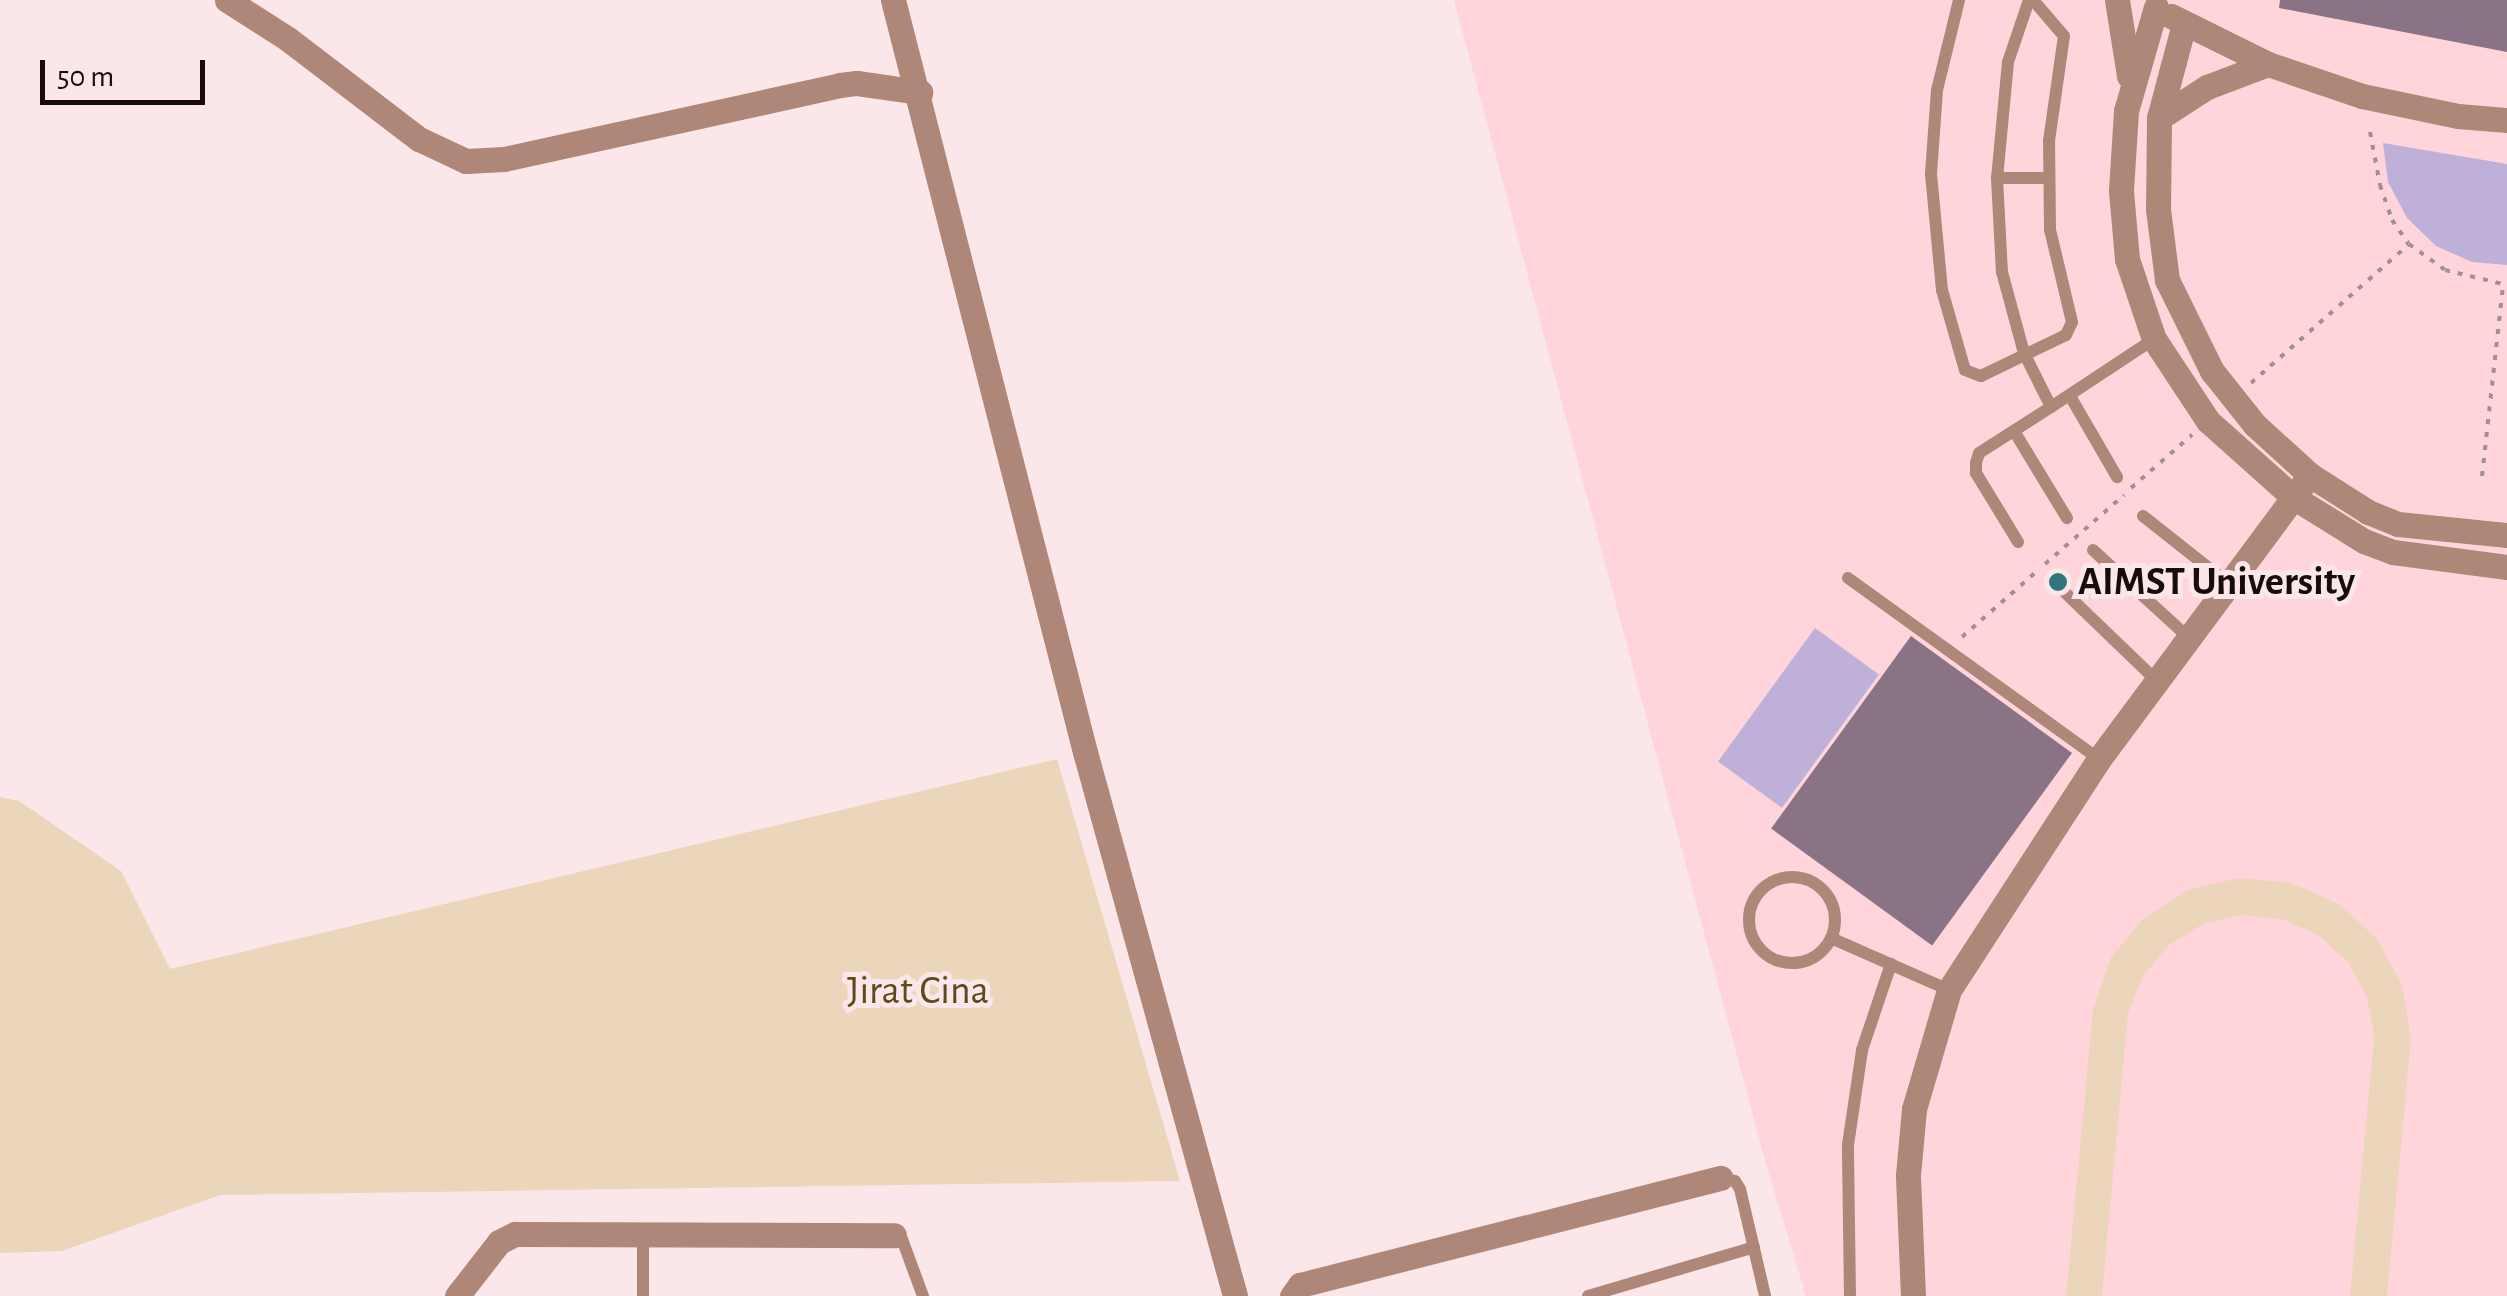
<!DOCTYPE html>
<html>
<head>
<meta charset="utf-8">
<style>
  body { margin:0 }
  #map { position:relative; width:2507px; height:1296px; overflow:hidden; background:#fbe6e9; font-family:"Alegreya Sans",sans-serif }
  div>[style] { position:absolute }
  .built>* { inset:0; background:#ffd5db }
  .green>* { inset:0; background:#ebd6bb }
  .water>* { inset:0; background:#bfb0d9; transform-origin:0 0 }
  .building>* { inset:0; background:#8a7384; transform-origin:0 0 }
  .path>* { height:4px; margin-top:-2px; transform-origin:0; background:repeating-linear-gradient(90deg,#a19093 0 5px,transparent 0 13px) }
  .lane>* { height:12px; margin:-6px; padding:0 6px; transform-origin:6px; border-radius:6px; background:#af8778 }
  .lane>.ring { margin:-6px; padding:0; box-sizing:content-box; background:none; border:12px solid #af8778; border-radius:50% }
  .street>* { height:25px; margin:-12.5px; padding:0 12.5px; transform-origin:12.5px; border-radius:12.5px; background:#af8778 }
  .dots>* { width:28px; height:28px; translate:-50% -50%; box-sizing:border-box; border:5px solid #fbe6e9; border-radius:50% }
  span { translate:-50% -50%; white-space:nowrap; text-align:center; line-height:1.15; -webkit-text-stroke:10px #fbe6e9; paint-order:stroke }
  .poi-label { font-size:40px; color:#160b0d; font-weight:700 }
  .left { translate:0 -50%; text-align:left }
  .park-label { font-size:40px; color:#634619 }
  .scale { position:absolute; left:40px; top:60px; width:165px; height:45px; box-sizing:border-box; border:5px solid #160b0d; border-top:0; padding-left:12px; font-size:30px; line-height:35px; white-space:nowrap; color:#160b0d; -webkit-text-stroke:8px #fbe6e9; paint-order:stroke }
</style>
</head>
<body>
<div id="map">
  <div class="built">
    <div style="clip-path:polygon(1454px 0,2507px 0,2507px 1296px,1806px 1296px,1766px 1164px)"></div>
  </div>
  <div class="green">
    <div style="clip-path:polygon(1057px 759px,1180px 1181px,220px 1195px,62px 1251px,0 1253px,0 797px,19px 801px,121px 871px,170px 969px)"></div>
    <div style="clip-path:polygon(2239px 878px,2291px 883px,2339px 904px,2377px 939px,2402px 985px,2411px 1039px,2387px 1296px,2350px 1296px,2374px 1036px,2367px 997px,2348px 962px,2318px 935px,2282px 919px,2242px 915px,2203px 924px,2169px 945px,2143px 976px,2128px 1013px,2102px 1296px,2066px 1296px,2093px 1010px,2111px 957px,2144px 918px,2188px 890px)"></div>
  </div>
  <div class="water">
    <div style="clip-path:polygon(2383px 143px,2507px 164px,2507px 265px,2472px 262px,2436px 246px,2407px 218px,2388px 182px)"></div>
    <div style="left:1815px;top:628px;width:79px;height:165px;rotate:36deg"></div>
  </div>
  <div class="building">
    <div style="clip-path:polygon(2280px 0,2507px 0,2507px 52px,2279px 8px)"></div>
    <div style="left:1911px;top:636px;width:199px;height:238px;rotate:36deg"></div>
  </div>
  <div class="path">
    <div style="left:2370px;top:132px;width:54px;rotate:79.3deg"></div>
    <div style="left:2380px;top:185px;width:37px;rotate:71deg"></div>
    <div style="left:2392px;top:220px;width:29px;rotate:55deg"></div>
    <div style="left:2409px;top:244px;width:44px;rotate:35.8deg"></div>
    <div style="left:2445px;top:270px;width:64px;rotate:13.6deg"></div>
    <div style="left:2251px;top:383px;width:210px;rotate:-41.3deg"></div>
    <div style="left:2482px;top:476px;width:191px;rotate:-83.7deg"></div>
    <div style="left:2131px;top:488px;width:81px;rotate:-41deg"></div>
    <div style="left:2045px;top:564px;width:105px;rotate:-41.1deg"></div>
    <div style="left:1962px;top:637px;width:100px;rotate:-41.3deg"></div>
  </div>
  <div class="lane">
    <div style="left:1959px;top:0;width:93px;rotate:103.7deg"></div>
    <div style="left:1937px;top:90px;width:84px;rotate:94.1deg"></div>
    <div style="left:1931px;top:174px;width:117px;rotate:84.6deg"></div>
    <div style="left:1942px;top:290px;width:83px;rotate:74deg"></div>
    <div style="left:1965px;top:370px;width:17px;rotate:21deg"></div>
    <div style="left:1981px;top:376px;width:94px;rotate:-25.8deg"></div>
    <div style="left:2066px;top:335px;width:14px;rotate:-65deg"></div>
    <div style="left:2072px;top:322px;width:95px;rotate:-103.4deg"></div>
    <div style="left:2050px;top:230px;width:89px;rotate:-90.6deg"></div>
    <div style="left:2049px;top:141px;width:106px;rotate:-81.9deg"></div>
    <div style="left:2064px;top:36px;width:48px;rotate:-130.7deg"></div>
    <div style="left:2029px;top:0;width:65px;rotate:108.7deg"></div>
    <div style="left:2008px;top:62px;width:117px;rotate:95.4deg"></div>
    <div style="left:1997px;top:178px;width:94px;rotate:87deg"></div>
    <div style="left:2002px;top:272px;width:84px;rotate:74.8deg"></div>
    <div style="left:2024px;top:353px;width:60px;rotate:63.4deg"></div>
    <div style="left:2051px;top:407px;width:123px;rotate:-33.4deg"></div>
    <div style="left:1997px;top:178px;width:52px"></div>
    <div style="left:2070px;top:396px;width:94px;rotate:59.9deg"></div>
    <div style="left:2014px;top:431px;width:102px;rotate:58.7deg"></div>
    <div style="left:2143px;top:516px;width:110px;rotate:38.3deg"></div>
    <div style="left:2018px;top:542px;width:81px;rotate:-121.3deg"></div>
    <div style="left:1976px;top:473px;width:10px;rotate:-90deg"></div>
    <div style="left:1976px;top:463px;width:10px;rotate:-73deg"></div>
    <div style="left:1979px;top:453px;width:85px;rotate:-32.6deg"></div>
    <div style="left:2093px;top:550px;width:130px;rotate:42.5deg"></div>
    <div style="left:1848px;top:578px;width:309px;rotate:35.8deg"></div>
    <div style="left:2053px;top:581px;width:144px;rotate:43.9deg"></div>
    <div class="ring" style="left:1749px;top:877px;width:74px;height:74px"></div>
    <div style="left:1831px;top:938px;width:129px;rotate:23.8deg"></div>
    <div style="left:1721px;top:1178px;width:14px;rotate:12deg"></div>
    <div style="left:1735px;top:1181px;width:9px;rotate:58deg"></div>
    <div style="left:1740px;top:1189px;width:110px;rotate:76.8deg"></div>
    <div style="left:894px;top:1235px;width:9px;rotate:27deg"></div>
    <div style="left:902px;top:1239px;width:61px;rotate:69.8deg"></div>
    <div style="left:643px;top:1296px;width:62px;rotate:-90deg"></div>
    <div style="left:1588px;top:1296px;width:173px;rotate:-16.4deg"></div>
    <div style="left:1850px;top:1296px;width:151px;rotate:-90.8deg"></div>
    <div style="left:1848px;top:1145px;width:96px;rotate:-81.6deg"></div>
    <div style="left:1862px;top:1050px;width:91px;rotate:-71.4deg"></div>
  </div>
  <div class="street">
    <div style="left:227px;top:0;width:72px;rotate:32.6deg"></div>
    <div style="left:288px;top:39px;width:165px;rotate:37.4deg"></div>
    <div style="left:419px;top:139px;width:52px;rotate:25.1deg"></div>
    <div style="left:466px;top:161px;width:38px;rotate:-3deg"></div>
    <div style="left:504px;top:159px;width:344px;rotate:-12.4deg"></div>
    <div style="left:840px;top:85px;width:17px;rotate:-7deg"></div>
    <div style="left:857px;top:83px;width:64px;rotate:8.1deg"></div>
    <div style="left:893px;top:0;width:776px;rotate:75.68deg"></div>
    <div style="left:1085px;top:752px;width:564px;rotate:74.58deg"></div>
    <div style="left:2117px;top:0;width:77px;rotate:81deg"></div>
    <div style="left:2156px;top:7px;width:108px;rotate:106.1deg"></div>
    <div style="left:2126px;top:111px;width:80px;rotate:93.6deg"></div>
    <div style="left:2121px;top:191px;width:68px;rotate:85deg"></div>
    <div style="left:2127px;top:259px;width:84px;rotate:71.4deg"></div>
    <div style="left:2154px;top:339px;width:98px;rotate:56.6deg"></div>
    <div style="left:2208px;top:421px;width:114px;rotate:41.8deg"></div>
    <div style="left:2293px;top:497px;width:84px;rotate:31.8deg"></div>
    <div style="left:2364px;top:541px;width:31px;rotate:21deg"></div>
    <div style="left:2393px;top:552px;width:115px;rotate:7.5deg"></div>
    <div style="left:2171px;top:16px;width:108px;rotate:26.3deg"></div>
    <div style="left:2268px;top:64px;width:99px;rotate:18.8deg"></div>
    <div style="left:2362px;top:96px;width:98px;rotate:11.8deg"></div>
    <div style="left:2458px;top:116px;width:49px;rotate:4.7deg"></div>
    <div style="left:2184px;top:24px;width:97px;rotate:104.9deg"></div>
    <div style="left:2159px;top:118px;width:91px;rotate:90.6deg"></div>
    <div style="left:2158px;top:209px;width:72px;rotate:82.8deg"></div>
    <div style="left:2167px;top:280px;width:102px;rotate:63.7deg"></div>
    <div style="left:2212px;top:371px;width:69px;rotate:51.5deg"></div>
    <div style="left:2255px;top:425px;width:74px;rotate:42.3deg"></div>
    <div style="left:2310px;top:475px;width:69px;rotate:32.5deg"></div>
    <div style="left:2368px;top:512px;width:32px;rotate:22deg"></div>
    <div style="left:2398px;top:524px;width:110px;rotate:5.8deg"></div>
    <div style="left:2159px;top:118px;width:57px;rotate:-32.9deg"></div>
    <div style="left:2207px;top:87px;width:65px;rotate:-20.7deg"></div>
    <div style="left:457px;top:1296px;width:68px;rotate:-52.1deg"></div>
    <div style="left:499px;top:1242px;width:18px;rotate:-27deg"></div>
    <div style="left:515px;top:1234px;width:379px;rotate:0.2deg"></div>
    <div style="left:1292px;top:1296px;width:14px;rotate:-54deg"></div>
    <div style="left:1300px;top:1285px;width:434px;rotate:-14.3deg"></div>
    <div style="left:1913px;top:1296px;width:121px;rotate:-92.4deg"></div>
    <div style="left:1908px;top:1175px;width:66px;rotate:-84.8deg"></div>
    <div style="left:1914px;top:1109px;width:124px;rotate:-73.6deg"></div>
    <div style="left:1949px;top:990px;width:275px;rotate:-57deg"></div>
    <div style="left:2099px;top:759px;width:354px;rotate:-53.4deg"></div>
  </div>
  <div class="dots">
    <div style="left:2058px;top:582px;background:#2e777d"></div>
  </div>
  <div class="poi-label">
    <span class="left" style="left:2078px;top:582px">AIMST University</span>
  </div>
  <div class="park-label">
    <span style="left:918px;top:991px">Jirat Cina</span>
  </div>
  <div class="scale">50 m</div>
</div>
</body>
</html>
